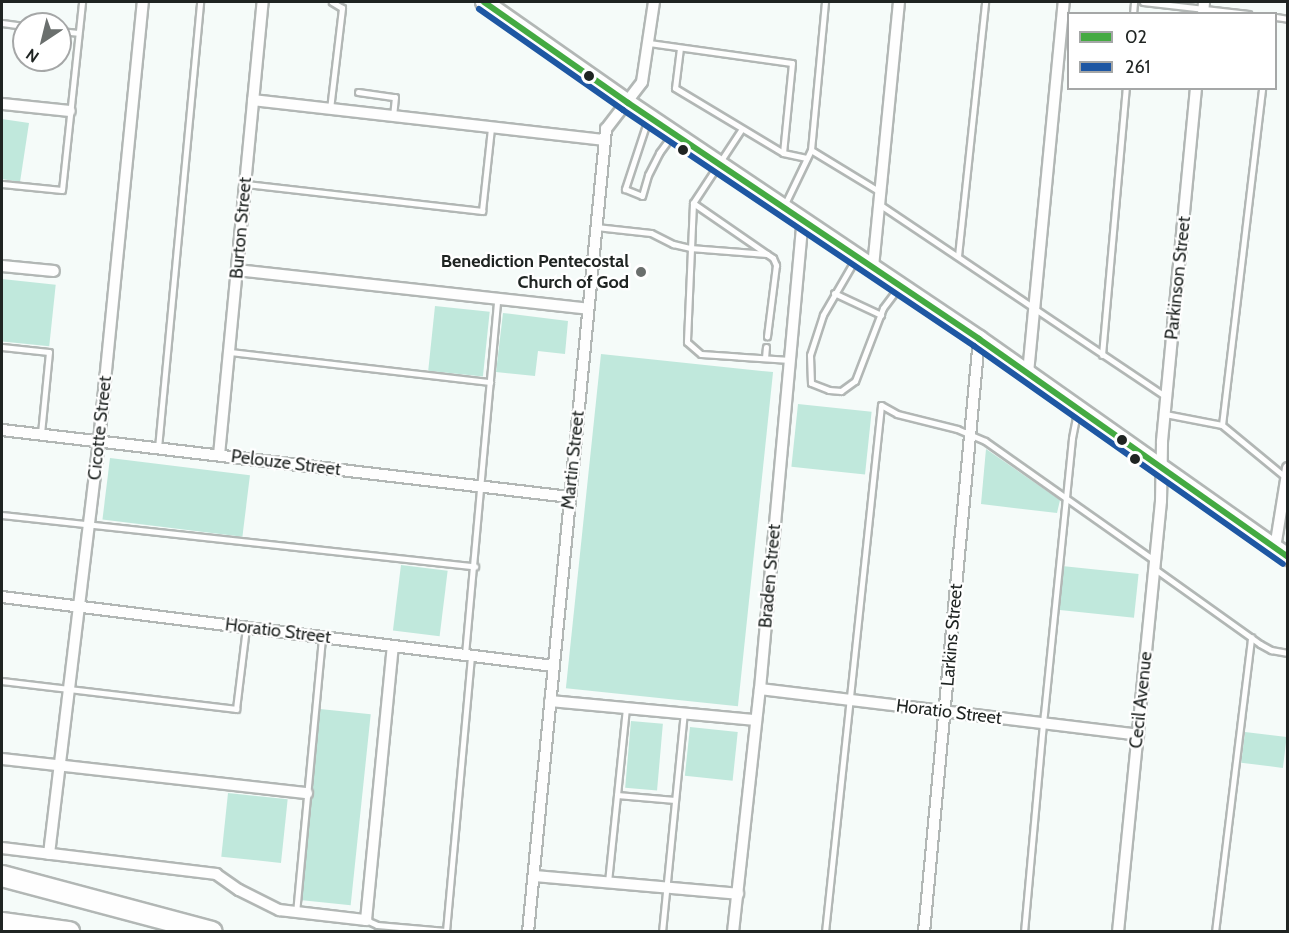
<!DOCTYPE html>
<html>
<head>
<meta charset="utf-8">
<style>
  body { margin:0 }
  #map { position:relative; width:1289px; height:933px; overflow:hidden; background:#f5fbf9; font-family:Cabin,sans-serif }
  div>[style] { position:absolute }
  .green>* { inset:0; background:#c0e8dc; transform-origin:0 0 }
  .roads { filter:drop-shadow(2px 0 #b2b7b5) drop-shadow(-2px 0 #b2b7b5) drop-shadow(0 2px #b2b7b5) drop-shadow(0 -2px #b2b7b5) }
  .service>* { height:5px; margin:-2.5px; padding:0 2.5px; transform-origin:2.5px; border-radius:2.5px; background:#fefefe }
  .minor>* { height:10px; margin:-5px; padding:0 5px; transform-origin:5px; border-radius:5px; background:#fefefe }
  .primary>* { height:16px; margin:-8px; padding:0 8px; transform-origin:8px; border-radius:8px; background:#fefefe }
  .motorway>* { height:20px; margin:-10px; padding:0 10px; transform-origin:10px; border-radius:10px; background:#fefefe }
  .bus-1>* { height:6px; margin:-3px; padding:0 3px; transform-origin:3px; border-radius:3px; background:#44aa42 }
  .bus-2>* { height:6px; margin:-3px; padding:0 3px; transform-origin:3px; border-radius:3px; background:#1e57a3 }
  .dots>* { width:16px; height:16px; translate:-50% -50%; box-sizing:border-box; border:3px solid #fff; border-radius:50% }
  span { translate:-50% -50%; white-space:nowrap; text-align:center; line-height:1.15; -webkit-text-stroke:4.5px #fff; paint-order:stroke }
  .street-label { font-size:18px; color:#1f2422 }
  .poi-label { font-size:18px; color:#1f2422; font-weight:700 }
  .right { translate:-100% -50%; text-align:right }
  .frame { position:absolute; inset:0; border:3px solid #1f2422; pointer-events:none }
  .legend { position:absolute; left:1067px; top:12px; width:210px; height:78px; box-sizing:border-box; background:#fff; border:2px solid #a5a7a7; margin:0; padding:8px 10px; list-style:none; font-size:18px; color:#1f2422 }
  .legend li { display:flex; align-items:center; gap:12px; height:30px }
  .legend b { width:30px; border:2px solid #a5a7a7 }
  .north { position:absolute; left:12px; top:12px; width:60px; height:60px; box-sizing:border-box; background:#fff; border:2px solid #a5a7a7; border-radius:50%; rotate:215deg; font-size:16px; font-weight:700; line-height:24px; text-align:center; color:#1f2422 }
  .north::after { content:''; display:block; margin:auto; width:21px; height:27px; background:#6a6f6d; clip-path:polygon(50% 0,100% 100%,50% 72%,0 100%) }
</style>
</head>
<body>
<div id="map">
  <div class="green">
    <div style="clip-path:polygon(2px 119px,29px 123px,20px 182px,2px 179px)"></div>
    <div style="left:2px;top:279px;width:54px;height:62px;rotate:6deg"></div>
    <div style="left:435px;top:306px;width:55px;height:65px;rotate:6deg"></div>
    <div style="clip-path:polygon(503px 313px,568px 321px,565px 354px,538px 351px,535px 376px,496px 372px)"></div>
    <div style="left:601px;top:354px;width:173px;height:336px;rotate:6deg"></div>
    <div style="left:798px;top:404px;width:74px;height:63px;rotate:6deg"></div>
    <div style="clip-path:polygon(986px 449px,1060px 500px,1057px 513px,981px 504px)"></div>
    <div style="left:110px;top:458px;width:141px;height:62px;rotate:7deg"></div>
    <div style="left:401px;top:565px;width:47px;height:66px;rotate:7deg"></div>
    <div style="left:1062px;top:566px;width:77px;height:44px;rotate:6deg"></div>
    <div style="left:320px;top:709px;width:51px;height:192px;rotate:6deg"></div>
    <div style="left:631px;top:721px;width:32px;height:67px;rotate:5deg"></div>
    <div style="left:690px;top:727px;width:48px;height:49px;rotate:6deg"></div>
    <div style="left:1245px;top:732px;width:42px;height:31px;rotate:7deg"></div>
    <div style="left:228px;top:793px;width:60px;height:64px;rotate:6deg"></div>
  </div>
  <div class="roads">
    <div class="service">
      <div style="left:1143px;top:2px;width:106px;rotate:6.5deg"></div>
      <div style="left:1133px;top:14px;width:12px;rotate:-85deg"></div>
      <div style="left:1276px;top:17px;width:12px;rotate:9deg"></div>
      <div style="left:2px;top:23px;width:22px;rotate:8deg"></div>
      <div style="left:60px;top:31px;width:18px;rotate:6deg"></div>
      <div style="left:649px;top:43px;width:144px;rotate:8deg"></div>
      <div style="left:792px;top:63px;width:90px;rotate:95.7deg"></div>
      <div style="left:680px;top:48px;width:40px;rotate:97.1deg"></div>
      <div style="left:675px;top:88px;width:126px;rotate:31deg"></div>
      <div style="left:783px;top:153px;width:24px;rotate:12deg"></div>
      <div style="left:358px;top:92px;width:37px;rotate:8deg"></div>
      <div style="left:395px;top:97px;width:19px;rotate:96deg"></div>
      <div style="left:330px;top:109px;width:102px;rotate:-83.2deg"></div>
      <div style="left:342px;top:8px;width:12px;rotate:-149deg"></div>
      <div style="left:648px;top:119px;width:74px;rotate:108.2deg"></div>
      <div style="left:625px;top:189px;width:18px;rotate:22deg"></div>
      <div style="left:642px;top:196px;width:22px;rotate:-74deg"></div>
      <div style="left:648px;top:175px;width:25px;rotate:-63deg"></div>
      <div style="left:659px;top:153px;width:22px;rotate:-54deg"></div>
      <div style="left:741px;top:130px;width:87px;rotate:123.3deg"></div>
      <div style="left:693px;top:203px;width:139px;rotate:92.5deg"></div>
      <div style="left:687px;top:342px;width:18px;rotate:41deg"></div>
      <div style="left:701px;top:354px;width:89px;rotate:3.9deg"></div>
      <div style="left:811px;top:150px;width:81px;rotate:31.3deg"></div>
      <div style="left:2px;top:184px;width:60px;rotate:5.7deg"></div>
      <div style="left:62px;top:190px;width:189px;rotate:-83.9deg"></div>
      <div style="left:246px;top:184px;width:238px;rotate:6.5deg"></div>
      <div style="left:482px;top:211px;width:83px;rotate:-83.8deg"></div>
      <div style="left:879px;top:204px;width:344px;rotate:33.9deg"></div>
      <div style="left:784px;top:206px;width:62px;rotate:-64.3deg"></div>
      <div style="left:811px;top:150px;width:149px;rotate:-84.6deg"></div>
      <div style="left:596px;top:227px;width:55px;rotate:6.2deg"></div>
      <div style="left:651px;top:233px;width:25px;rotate:27deg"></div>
      <div style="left:673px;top:244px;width:17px;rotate:13deg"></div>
      <div style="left:690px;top:248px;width:77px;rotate:4.5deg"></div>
      <div style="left:767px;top:254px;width:90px;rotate:-145.4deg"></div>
      <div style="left:767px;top:254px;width:7px;rotate:34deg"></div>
      <div style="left:773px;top:258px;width:8px;rotate:67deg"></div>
      <div style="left:776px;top:265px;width:72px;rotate:97.2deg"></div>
      <div style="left:958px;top:256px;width:255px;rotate:-83.9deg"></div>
      <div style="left:856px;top:258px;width:66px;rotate:120.1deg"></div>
      <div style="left:823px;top:315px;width:42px;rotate:108deg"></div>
      <div style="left:810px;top:355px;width:28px;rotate:88deg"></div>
      <div style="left:811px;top:383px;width:19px;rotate:21deg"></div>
      <div style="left:829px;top:390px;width:12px;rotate:5deg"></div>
      <div style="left:841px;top:391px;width:17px;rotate:-36deg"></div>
      <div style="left:855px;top:381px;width:78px;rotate:-69deg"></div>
      <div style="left:883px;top:308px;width:25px;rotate:-53deg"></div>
      <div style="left:834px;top:293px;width:52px;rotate:25.1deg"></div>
      <div style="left:2px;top:347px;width:47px;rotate:6.1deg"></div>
      <div style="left:49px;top:352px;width:82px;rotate:95.6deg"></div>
      <div style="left:230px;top:352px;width:262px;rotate:6.6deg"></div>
      <div style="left:1102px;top:355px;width:268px;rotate:-84.9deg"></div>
      <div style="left:765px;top:358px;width:11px;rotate:-85deg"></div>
      <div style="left:1165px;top:414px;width:58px;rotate:10.9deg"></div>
      <div style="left:1222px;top:425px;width:82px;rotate:39.5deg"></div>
      <div style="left:1222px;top:425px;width:339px;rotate:-83.2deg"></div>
      <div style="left:158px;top:448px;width:448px;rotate:-84.6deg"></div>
      <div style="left:2px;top:515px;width:476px;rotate:6.2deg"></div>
      <div style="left:1155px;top:569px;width:129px;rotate:35.5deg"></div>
      <div style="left:1260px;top:644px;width:13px;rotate:29deg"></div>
      <div style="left:1271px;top:650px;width:17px;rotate:10deg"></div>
      <div style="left:465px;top:654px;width:356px;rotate:-84.8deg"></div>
      <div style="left:2px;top:681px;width:236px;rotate:6.8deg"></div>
      <div style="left:236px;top:709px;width:83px;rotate:-83deg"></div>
      <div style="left:617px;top:795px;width:58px;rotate:4.9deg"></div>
      <div style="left:608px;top:882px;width:175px;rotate:-84.1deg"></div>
      <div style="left:296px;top:913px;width:277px;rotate:-84.6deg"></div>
      <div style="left:366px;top:920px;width:12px;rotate:24deg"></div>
      <div style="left:377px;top:925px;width:69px;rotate:5deg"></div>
      <div style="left:446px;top:931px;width:276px;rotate:-84.8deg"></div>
      <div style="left:662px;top:932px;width:220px;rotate:-84.3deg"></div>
      <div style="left:825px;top:932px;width:530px;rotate:-83.93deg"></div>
      <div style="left:881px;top:405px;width:18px;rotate:29deg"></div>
      <div style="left:897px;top:414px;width:62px;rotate:14deg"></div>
      <div style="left:957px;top:429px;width:30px;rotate:23deg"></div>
      <div style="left:985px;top:441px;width:208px;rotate:35.2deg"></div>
      <div style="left:1024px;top:932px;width:219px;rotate:-84.8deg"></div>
      <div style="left:1044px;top:714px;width:277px;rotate:-84.2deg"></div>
      <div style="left:1072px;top:438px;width:25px;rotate:-79deg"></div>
      <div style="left:1215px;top:932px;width:297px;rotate:-83deg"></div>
    </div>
    <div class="minor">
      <div style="left:1203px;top:14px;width:12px;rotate:-85deg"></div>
      <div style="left:253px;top:100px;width:354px;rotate:6.5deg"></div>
      <div style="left:2px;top:104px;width:68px;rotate:5.9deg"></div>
      <div style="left:2px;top:266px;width:52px;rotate:5.5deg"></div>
      <div style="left:873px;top:267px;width:266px;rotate:-84.4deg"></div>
      <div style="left:237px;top:270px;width:353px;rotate:6.3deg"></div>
      <div style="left:1028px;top:373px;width:373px;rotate:-84.5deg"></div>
      <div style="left:2px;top:430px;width:572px;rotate:6.73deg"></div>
      <div style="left:219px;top:455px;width:455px;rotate:-84.5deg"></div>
      <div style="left:1275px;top:548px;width:81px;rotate:-80.8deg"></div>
      <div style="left:2px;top:597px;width:556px;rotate:7.13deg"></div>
      <div style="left:760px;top:689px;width:381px;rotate:6.9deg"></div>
      <div style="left:550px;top:701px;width:207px;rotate:5.3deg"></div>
      <div style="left:2px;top:759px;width:307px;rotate:6.4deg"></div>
      <div style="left:2px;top:848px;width:216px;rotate:6.9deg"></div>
      <div style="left:216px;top:874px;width:28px;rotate:35deg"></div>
      <div style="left:239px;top:890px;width:45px;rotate:26.6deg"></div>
      <div style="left:279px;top:910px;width:88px;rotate:6.6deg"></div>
      <div style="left:366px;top:920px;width:274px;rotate:-84.4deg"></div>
      <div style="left:49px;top:854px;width:416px;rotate:-83.1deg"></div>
      <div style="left:99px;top:441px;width:441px;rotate:-84.3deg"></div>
      <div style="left:534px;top:876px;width:205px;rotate:5deg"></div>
      <div style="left:528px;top:932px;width:807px;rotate:-84.45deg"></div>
      <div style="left:606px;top:129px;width:59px;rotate:-52.5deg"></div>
      <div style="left:642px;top:82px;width:81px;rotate:-81.5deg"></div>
      <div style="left:733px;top:932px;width:244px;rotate:-83.7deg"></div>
      <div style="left:760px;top:689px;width:470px;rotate:-84.8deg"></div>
      <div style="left:924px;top:932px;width:596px;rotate:-84.7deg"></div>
      <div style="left:1118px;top:932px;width:433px;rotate:-84.3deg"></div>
      <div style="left:1161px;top:501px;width:60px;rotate:-89deg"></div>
      <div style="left:1162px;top:441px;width:355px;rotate:-84.5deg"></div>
    </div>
    <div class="primary">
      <div style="left:484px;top:2px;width:176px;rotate:35deg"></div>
      <div style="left:628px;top:103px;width:423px;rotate:33.9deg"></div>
      <div style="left:979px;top:339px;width:378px;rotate:35.2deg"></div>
    </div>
    <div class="motorway">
      <div style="left:2px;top:876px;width:217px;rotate:14.9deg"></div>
      <div style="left:2px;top:923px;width:68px;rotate:7.7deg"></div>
    </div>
  </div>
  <div class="bus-1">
    <div style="left:484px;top:2px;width:176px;rotate:35deg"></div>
    <div style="left:628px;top:103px;width:423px;rotate:33.9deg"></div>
    <div style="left:979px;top:339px;width:378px;rotate:35.2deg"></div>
  </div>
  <div class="bus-2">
    <div style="left:479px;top:9px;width:176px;rotate:35deg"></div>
    <div style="left:623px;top:110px;width:423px;rotate:33.9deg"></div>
    <div style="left:974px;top:346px;width:378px;rotate:35.2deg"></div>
  </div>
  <div class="dots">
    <div style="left:589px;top:76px;background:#1f2422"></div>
    <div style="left:683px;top:150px;background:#1f2422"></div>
    <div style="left:641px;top:272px;background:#6a6f6d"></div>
    <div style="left:1122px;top:440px;background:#1f2422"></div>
    <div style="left:1135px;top:459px;background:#1f2422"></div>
  </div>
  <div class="street-label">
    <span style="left:241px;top:228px;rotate:-85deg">Burton Street</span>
    <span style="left:1178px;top:278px;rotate:-84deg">Parkinson Street</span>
    <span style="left:100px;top:428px;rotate:-84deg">Cicotte Street</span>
    <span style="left:573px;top:460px;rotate:-84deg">Martin Street</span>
    <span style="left:286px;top:463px;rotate:7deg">Pelouze Street</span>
    <span style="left:770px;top:576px;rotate:-85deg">Braden Street</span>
    <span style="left:278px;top:631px;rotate:7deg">Horatio Street</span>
    <span style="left:952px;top:635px;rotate:-85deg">Larkins Street</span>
    <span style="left:1141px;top:700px;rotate:-84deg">Cecil Avenue</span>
    <span style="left:949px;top:712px;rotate:7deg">Horatio Street</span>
  </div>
  <div class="poi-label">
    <span class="right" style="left:629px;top:272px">Benediction Pentecostal<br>Church of God</span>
  </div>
  <div class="frame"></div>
  <ul class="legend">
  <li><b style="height:8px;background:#44aa42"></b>02</li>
  <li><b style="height:8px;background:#1e57a3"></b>261</li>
  </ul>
  <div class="north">N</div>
</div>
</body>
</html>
